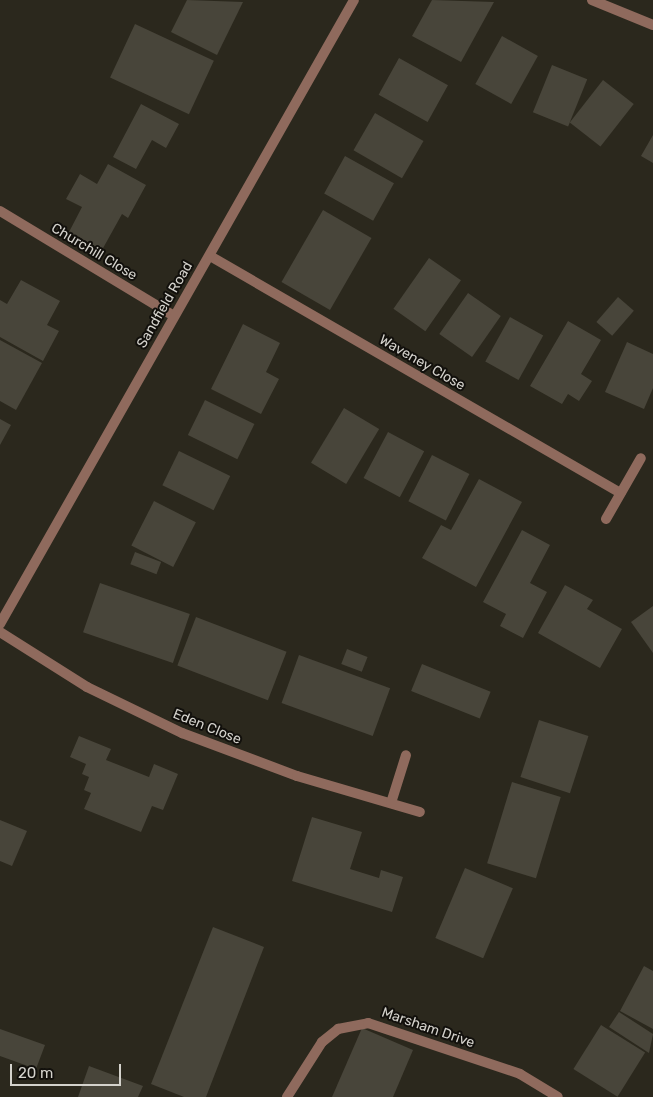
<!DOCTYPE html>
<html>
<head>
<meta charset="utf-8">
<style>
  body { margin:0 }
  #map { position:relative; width:653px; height:1097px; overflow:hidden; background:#2b281d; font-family:Rubik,sans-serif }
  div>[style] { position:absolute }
  .building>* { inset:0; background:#48453a; transform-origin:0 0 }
  .minor>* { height:10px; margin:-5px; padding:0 5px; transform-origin:5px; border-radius:5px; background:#8f6a5d }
  .tertiary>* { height:10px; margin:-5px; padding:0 5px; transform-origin:5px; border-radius:5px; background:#8f6a5d }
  span { translate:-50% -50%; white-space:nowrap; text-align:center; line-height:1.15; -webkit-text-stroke:4px #12100c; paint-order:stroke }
  .street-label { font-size:14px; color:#d4d2cc }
  .scale { position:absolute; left:10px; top:1064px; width:111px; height:22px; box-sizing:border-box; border:2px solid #d4d2cc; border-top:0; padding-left:6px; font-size:15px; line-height:18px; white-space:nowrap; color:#d4d2cc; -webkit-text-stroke:4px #12100c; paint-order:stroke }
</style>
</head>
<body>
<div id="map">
  <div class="building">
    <div style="clip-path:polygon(187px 0,243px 2px,217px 55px,171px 32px)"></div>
    <div style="clip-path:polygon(432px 0,494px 2px,461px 62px,412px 36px)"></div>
    <div style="left:135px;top:24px;width:87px;height:59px;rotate:25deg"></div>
    <div style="left:502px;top:36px;width:41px;height:55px;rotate:29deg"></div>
    <div style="left:399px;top:58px;width:56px;height:42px;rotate:29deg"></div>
    <div style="left:552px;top:65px;width:38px;height:51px;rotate:22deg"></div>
    <div style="left:603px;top:80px;width:39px;height:54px;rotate:38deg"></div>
    <div style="clip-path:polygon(141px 104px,179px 124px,166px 148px,152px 140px,136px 169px,113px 157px)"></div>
    <div style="left:375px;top:113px;width:56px;height:43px;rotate:30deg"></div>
    <div style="clip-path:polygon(653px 135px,653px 163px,641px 156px)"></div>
    <div style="left:345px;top:156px;width:56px;height:43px;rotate:29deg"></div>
    <div style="clip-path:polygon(108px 164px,146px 185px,128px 218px,122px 214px,102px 250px,69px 232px,82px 207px,66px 199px,80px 174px,97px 184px)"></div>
    <div style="left:323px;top:210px;width:56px;height:83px;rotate:30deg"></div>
    <div style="left:429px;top:258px;width:39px;height:62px;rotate:35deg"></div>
    <div style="clip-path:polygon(21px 280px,60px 301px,47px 325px,59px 331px,43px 361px,0 337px,0 300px,7px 304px)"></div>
    <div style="left:468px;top:293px;width:40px;height:50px;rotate:35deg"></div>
    <div style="left:618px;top:297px;width:21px;height:33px;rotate:41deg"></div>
    <div style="left:510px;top:317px;width:38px;height:51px;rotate:29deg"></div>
    <div style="clip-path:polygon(568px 321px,601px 340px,581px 374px,592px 381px,579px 401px,568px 394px,562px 404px,530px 386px)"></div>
    <div style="clip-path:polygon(243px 324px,280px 343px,266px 372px,279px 379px,261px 414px,211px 389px)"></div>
    <div style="clip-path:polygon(0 340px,42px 363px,16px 410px,0 401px)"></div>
    <div style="clip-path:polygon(627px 342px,653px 354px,653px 388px,644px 409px,605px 392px)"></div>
    <div style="left:205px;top:400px;width:55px;height:39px;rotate:26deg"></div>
    <div style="left:344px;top:408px;width:41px;height:64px;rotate:31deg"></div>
    <div style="clip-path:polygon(0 419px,11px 425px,0 445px)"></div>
    <div style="left:388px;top:432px;width:41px;height:52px;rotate:28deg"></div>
    <div style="left:179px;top:451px;width:57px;height:38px;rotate:26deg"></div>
    <div style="left:432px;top:455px;width:42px;height:52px;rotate:27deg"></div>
    <div style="clip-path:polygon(479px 479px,522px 502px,476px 587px,422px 558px,441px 525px,451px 530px)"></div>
    <div style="left:154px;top:501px;width:47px;height:50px;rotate:27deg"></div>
    <div style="clip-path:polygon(522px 530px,550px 545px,530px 583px,547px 592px,523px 638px,500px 626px,506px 614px,483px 602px)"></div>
    <div style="left:135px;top:552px;width:28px;height:13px;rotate:21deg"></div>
    <div style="left:100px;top:583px;width:95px;height:52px;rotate:19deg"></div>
    <div style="clip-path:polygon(565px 585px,593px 600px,587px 609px,622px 629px,600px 668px,538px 633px)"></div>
    <div style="clip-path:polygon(653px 606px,653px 653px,631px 622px)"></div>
    <div style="left:196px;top:617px;width:97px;height:52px;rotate:21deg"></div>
    <div style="left:347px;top:649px;width:22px;height:16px;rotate:21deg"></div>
    <div style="left:299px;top:655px;width:97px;height:51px;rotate:20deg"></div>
    <div style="left:422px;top:664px;width:74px;height:29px;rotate:22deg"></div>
    <div style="left:539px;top:720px;width:52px;height:60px;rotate:18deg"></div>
    <div style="clip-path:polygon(79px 736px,111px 749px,106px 760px,149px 777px,154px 764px,178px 774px,163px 810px,152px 806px,141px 832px,84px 809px,91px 793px,84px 790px,89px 777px,82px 774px,86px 764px,70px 757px)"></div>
    <div style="left:512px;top:782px;width:51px;height:85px;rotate:17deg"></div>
    <div style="clip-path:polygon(312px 817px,362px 832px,350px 869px,379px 878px,381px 870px,403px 877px,392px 912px,292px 881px)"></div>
    <div style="clip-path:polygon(0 820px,27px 831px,12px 866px,0 861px)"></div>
    <div style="left:465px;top:868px;width:52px;height:76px;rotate:23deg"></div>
    <div style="clip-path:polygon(213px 927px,264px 947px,206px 1097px,184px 1097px,151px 1084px)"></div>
    <div style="clip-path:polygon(644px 966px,653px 971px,653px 1029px,620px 1011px)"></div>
    <div style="clip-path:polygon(619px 1012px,653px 1034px,649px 1053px,609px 1027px)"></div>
    <div style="left:601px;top:1025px;width:52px;height:52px;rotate:32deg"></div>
    <div style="clip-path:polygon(362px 1028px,413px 1050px,393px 1097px,332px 1097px)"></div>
    <div style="clip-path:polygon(0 1029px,45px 1045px,36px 1069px,0 1056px)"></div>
    <div style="clip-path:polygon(89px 1066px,143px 1086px,138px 1097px,78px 1097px)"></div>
  </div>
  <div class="minor">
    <div style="left:0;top:211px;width:203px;rotate:31.1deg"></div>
    <div style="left:210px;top:256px;width:474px;rotate:30deg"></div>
    <div style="left:606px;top:519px;width:70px;rotate:-60.2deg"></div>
    <div style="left:0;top:632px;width:103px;rotate:32.3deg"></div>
    <div style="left:87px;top:687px;width:106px;rotate:25.8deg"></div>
    <div style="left:182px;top:733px;width:123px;rotate:20.5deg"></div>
    <div style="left:297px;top:776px;width:128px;rotate:16.3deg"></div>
    <div style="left:391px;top:803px;width:50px;rotate:-72.6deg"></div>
    <div style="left:287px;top:1097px;width:65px;rotate:-57.5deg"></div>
    <div style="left:322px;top:1042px;width:21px;rotate:-39deg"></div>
    <div style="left:338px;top:1029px;width:31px;rotate:-11deg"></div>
    <div style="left:368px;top:1023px;width:160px;rotate:18.5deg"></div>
    <div style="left:520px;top:1074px;width:44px;rotate:31.2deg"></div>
  </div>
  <div class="tertiary">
    <div style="left:592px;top:0;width:66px;rotate:22.3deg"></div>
    <div style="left:0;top:624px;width:717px;rotate:-60.43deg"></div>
  </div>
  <div class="street-label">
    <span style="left:94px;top:252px;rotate:31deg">Churchill Close</span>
    <span style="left:165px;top:305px;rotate:-60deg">Sandfield Road</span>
    <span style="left:422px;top:363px;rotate:30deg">Waveney Close</span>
    <span style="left:207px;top:727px;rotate:22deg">Eden Close</span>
    <span style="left:428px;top:1028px;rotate:19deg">Marsham Drive</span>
  </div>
  <div class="scale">20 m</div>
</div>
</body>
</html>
